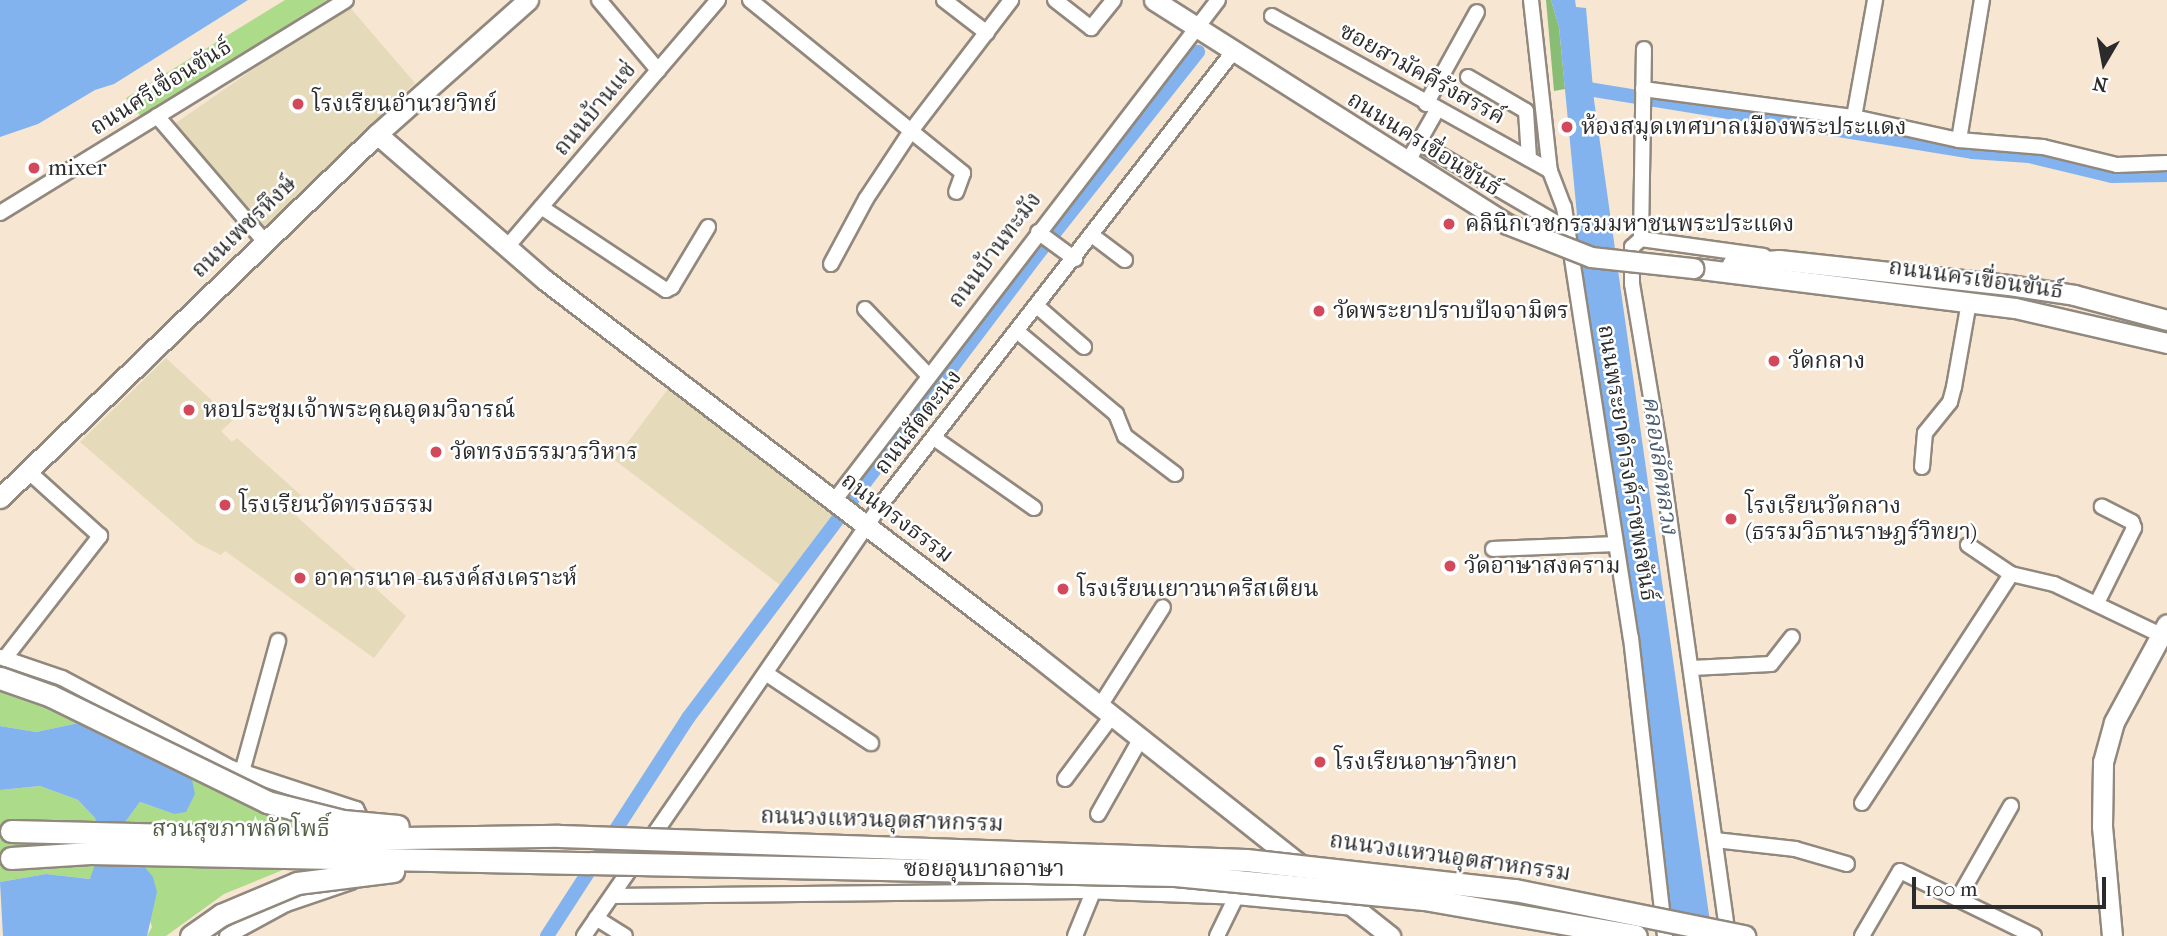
<!DOCTYPE html>
<html>
<head>
<meta charset="utf-8">
<style>
  body { margin:0 }
  #map { position:relative; width:2167px; height:936px; overflow:hidden; background:#f7e6d1; font-family:"IM FELL French Canon","Noto Serif Thai",serif }
  div>[style] { position:absolute }
  .built>* { inset:0; background:#e5daba; transform-origin:0 0 }
  .green>* { inset:0; background:#acdc89 }
  .forest>* { inset:0; background:#89bc75 }
  .water>* { inset:0; background:#82b3ee }
  .canal>* { height:14px; margin:-7px; padding:0 7px; transform-origin:7px; border-radius:7px; background:#82b3ee }
  .roads { filter:drop-shadow(2px 0 #91887e) drop-shadow(-2px 0 #91887e) drop-shadow(0 2px #91887e) drop-shadow(0 -2px #91887e) }
  .street>* { height:14px; margin:-7px; padding:0 7px; transform-origin:7px; border-radius:7px; background:#fff }
  .secondary>* { height:19px; margin:-9.5px; padding:0 9.5px; transform-origin:9.5px; border-radius:9.5px; background:#fff }
  .bridges { filter:drop-shadow(2px 0 #91887e) drop-shadow(-2px 0 #91887e) drop-shadow(0 2px #91887e) drop-shadow(0 -2px #91887e) }
  .secondary-bridge>* { height:19px; margin:-9.5px; padding:0 9.5px; transform-origin:9.5px; border-radius:9.5px; background:#fff }
  .primary-bridge>* { height:21px; margin:-10.5px; padding:0 10.5px; transform-origin:10.5px; border-radius:10.5px; background:#fff }
  .dots>* { width:19px; height:19px; translate:-50% -50%; box-sizing:border-box; border:4px solid #fff; border-radius:50% }
  span { translate:-50% -50%; white-space:nowrap; text-align:center; line-height:1.15; -webkit-text-stroke:5px #fff; paint-order:stroke }
  .street-label { font-size:23px; color:#2b2b2b }
  .poi-label { font-size:23px; color:#2b2b2b }
  .left { translate:0 -50%; text-align:left }
  .park-label { font-size:23px; color:#526047 }
  .water-label { font-size:24px; color:#495b6f; font-style:italic }
  .north { position:absolute; left:2069px; top:28px; width:70px; height:70px; -webkit-text-stroke:5px #fff; paint-order:stroke; rotate:190deg; font-size:19px; font-weight:700; line-height:28px; text-align:center; color:#2b2b2b }
  .north::after { content:''; display:block; margin:auto; width:24px; height:32px; background:#2b2b2b; clip-path:polygon(50% 0,100% 100%,50% 72%,0 100%) }
  .scale { position:absolute; left:1912px; top:877px; width:194px; height:32px; box-sizing:border-box; border:4px solid #2b2b2b; border-top:0; padding-left:9px; font-size:21px; line-height:24px; white-space:nowrap; color:#2b2b2b; -webkit-text-stroke:5px #fff; paint-order:stroke }
</style>
</head>
<body>
<div id="map">
  <div class="built">
    <div style="clip-path:polygon(347px 4px,415px 83px,264px 229px,173px 125px)"></div>
    <div style="clip-path:polygon(166px 358px,233px 420px,221px 431px,232px 442px,237px 438px,304px 498px,292px 512px,406px 616px,374px 658px,225px 551px,221px 555px,197px 543px,80px 442px)"></div>
    <div style="left:668px;top:389px;width:207px;height:89px;rotate:37deg"></div>
  </div>
  <div class="green">
    <div style="clip-path:polygon(285px 0,327px 0,142px 118px,126px 98px)"></div>
    <div style="clip-path:polygon(0 657px,62px 678px,231px 768px,333px 804px,295px 865px,224px 894px,166px 936px,147px 936px,152px 927px,124px 842px,123px 825px,140px 802px,174px 814px,74px 724px,36px 732px,0 726px)"></div>
    <div style="clip-path:polygon(40px 786px,78px 800px,95px 818px,102px 844px,91px 879px,46px 874px,0 882px,0 790px)"></div>
  </div>
  <div class="forest">
    <div style="clip-path:polygon(1546px 0,1551px 0,1559px 27px,1565px 89px,1554px 91px)"></div>
  </div>
  <div class="water">
    <div style="clip-path:polygon(0 0,248px 0,114px 84px,95px 90px,38px 124px,0 137px)"></div>
    <div style="clip-path:polygon(1551px 0,1575px 0,1576px 7px,1586px 8px,1594px 100px,1712px 936px,1670px 936px,1571px 216px,1577px 215px,1559px 27px)"></div>
    <div style="clip-path:polygon(74px 724px,98px 725px,190px 770px,195px 794px,186px 812px,174px 814px,140px 802px,123px 825px,124px 842px,153px 877px,157px 892px,147px 936px,3px 936px,0 882px,46px 874px,90px 879px,102px 844px,95px 818px,78px 800px,40px 786px,0 790px,0 726px,36px 732px)"></div>
  </div>
  <div class="canal">
    <div style="left:1582px;top:88px;width:395px;rotate:9.3deg"></div>
    <div style="left:1972px;top:152px;width:57px;rotate:4deg"></div>
    <div style="left:2029px;top:156px;width:85px;rotate:13.5deg"></div>
    <div style="left:2112px;top:176px;width:55px;rotate:-1deg"></div>
    <div style="left:851px;top:501px;width:315px;rotate:-52.9deg"></div>
    <div style="left:1041px;top:250px;width:253px;rotate:-51.6deg"></div>
    <div style="left:547px;top:936px;width:260px;rotate:-57.1deg"></div>
    <div style="left:688px;top:718px;width:254px;rotate:-53deg"></div>
  </div>
  <div class="roads">
    <div class="street">
      <div style="left:599px;top:0;width:92px;rotate:49.9deg"></div>
      <div style="left:750px;top:0;width:208px;rotate:39.1deg"></div>
      <div style="left:911px;top:131px;width:165px;rotate:-52.6deg"></div>
      <div style="left:944px;top:0;width:54px;rotate:37.5deg"></div>
      <div style="left:1055px;top:0;width:46px;rotate:37.9deg"></div>
      <div style="left:1091px;top:28px;width:36px;rotate:-51deg"></div>
      <div style="left:1531px;top:0;width:172px;rotate:83.7deg"></div>
      <div style="left:1550px;top:171px;width:39px;rotate:69deg"></div>
      <div style="left:1564px;top:207px;width:436px;rotate:81.2deg"></div>
      <div style="left:1631px;top:638px;width:300px;rotate:83.5deg"></div>
      <div style="left:1272px;top:16px;width:318px;rotate:29.1deg"></div>
      <div style="left:1468px;top:77px;width:67px;rotate:30.4deg"></div>
      <div style="left:1526px;top:111px;width:48px;rotate:86.4deg"></div>
      <div style="left:1643px;top:89px;width:213px;rotate:7.6deg"></div>
      <div style="left:1854px;top:117px;width:107px;rotate:12.4deg"></div>
      <div style="left:1959px;top:140px;width:84px;rotate:4.8deg"></div>
      <div style="left:2043px;top:147px;width:76px;rotate:13.7deg"></div>
      <div style="left:2117px;top:165px;width:50px;rotate:-2.3deg"></div>
      <div style="left:1426px;top:104px;width:105px;rotate:-61deg"></div>
      <div style="left:157px;top:116px;width:165px;rotate:49.4deg"></div>
      <div style="left:1854px;top:117px;width:119px;rotate:-79.8deg"></div>
      <div style="left:1959px;top:140px;width:142px;rotate:-80.7deg"></div>
      <div style="left:1418px;top:142px;width:173px;rotate:30.3deg"></div>
      <div style="left:1407px;top:163px;width:61px;rotate:-60.5deg"></div>
      <div style="left:541px;top:207px;width:150px;rotate:33.6deg"></div>
      <div style="left:666px;top:290px;width:7px;rotate:-27deg"></div>
      <div style="left:672px;top:287px;width:70px;rotate:-59deg"></div>
      <div style="left:0;top:213px;width:406px;rotate:-31.6deg"></div>
      <div style="left:1038px;top:232px;width:46px;rotate:36.1deg"></div>
      <div style="left:1093px;top:236px;width:40px;rotate:37deg"></div>
      <div style="left:1641px;top:239px;width:190px;rotate:-89.1deg"></div>
      <div style="left:507px;top:247px;width:325px;rotate:-49.5deg"></div>
      <div style="left:831px;top:264px;width:74px;rotate:-61.7deg"></div>
      <div style="left:866px;top:199px;width:82px;rotate:-56.5deg"></div>
      <div style="left:911px;top:131px;width:67px;rotate:38.9deg"></div>
      <div style="left:963px;top:173px;width:20px;rotate:110deg"></div>
      <div style="left:1038px;top:307px;width:61px;rotate:41deg"></div>
      <div style="left:865px;top:309px;width:93px;rotate:46.3deg"></div>
      <div style="left:1018px;top:332px;width:128px;rotate:39.9deg"></div>
      <div style="left:1116px;top:414px;width:24px;rotate:68deg"></div>
      <div style="left:1125px;top:436px;width:63px;rotate:37.2deg"></div>
      <div style="left:934px;top:438px;width:122px;rotate:35deg"></div>
      <div style="left:1922px;top:467px;width:34px;rotate:-85deg"></div>
      <div style="left:1925px;top:433px;width:40px;rotate:-51deg"></div>
      <div style="left:1950px;top:402px;width:16px;rotate:-75deg"></div>
      <div style="left:1954px;top:387px;width:86px;rotate:-80deg"></div>
      <div style="left:834px;top:501px;width:631px;rotate:-52.53deg"></div>
      <div style="left:1968px;top:545px;width:52px;rotate:34deg"></div>
      <div style="left:2011px;top:574px;width:44px;rotate:13.1deg"></div>
      <div style="left:2054px;top:584px;width:125px;rotate:25.5deg"></div>
      <div style="left:1493px;top:549px;width:123px;rotate:-2.3deg"></div>
      <div style="left:2097px;top:603px;width:84px;rotate:-63.7deg"></div>
      <div style="left:2134px;top:528px;width:6px;rotate:-108deg"></div>
      <div style="left:2132px;top:522px;width:34px;rotate:-153deg"></div>
      <div style="left:0;top:657px;width:65px;rotate:18.7deg"></div>
      <div style="left:62px;top:678px;width:191px;rotate:28deg"></div>
      <div style="left:231px;top:768px;width:132px;rotate:18.2deg"></div>
      <div style="left:356px;top:809px;width:22px;rotate:63deg"></div>
      <div style="left:5px;top:658px;width:155px;rotate:-52.1deg"></div>
      <div style="left:100px;top:536px;width:97px;rotate:-137.9deg"></div>
      <div style="left:1692px;top:668px;width:79px;rotate:-2.9deg"></div>
      <div style="left:1771px;top:664px;width:34px;rotate:-52deg"></div>
      <div style="left:767px;top:674px;width:125px;rotate:33.6deg"></div>
      <div style="left:1100px;top:706px;width:117px;rotate:-57.5deg"></div>
      <div style="left:242px;top:772px;width:136px;rotate:-74.6deg"></div>
      <div style="left:1065px;top:779px;width:79px;rotate:-53.3deg"></div>
      <div style="left:1862px;top:803px;width:273px;rotate:-56.9deg"></div>
      <div style="left:1098px;top:814px;width:87px;rotate:-60.5deg"></div>
      <div style="left:1715px;top:840px;width:81px;rotate:6.4deg"></div>
      <div style="left:1795px;top:849px;width:54px;rotate:16.1deg"></div>
      <div style="left:612px;top:896px;width:471px;rotate:-0.6deg"></div>
      <div style="left:1083px;top:891px;width:153px;rotate:2.2deg"></div>
      <div style="left:1236px;top:897px;width:119px;rotate:5.3deg"></div>
      <div style="left:1959px;top:897px;width:105px;rotate:-60.3deg"></div>
      <div style="left:596px;top:918px;width:34px;rotate:32deg"></div>
      <div style="left:227px;top:936px;width:67px;rotate:-28.5deg"></div>
      <div style="left:286px;top:904px;width:69px;rotate:-18.7deg"></div>
      <div style="left:584px;top:936px;width:527px;rotate:-55.44deg"></div>
      <div style="left:883px;top:502px;width:570px;rotate:-52.13deg"></div>
      <div style="left:1075px;top:936px;width:48px;rotate:-67.8deg"></div>
      <div style="left:1217px;top:936px;width:43px;rotate:-64deg"></div>
      <div style="left:1728px;top:936px;width:484px;rotate:-98deg"></div>
      <div style="left:1661px;top:457px;width:175px;rotate:-99.5deg"></div>
      <div style="left:1632px;top:284px;width:37px;rotate:-90deg"></div>
      <div style="left:1632px;top:247px;width:12px;rotate:-42deg"></div>
      <div style="left:1641px;top:239px;width:124px;rotate:7.9deg"></div>
      <div style="left:1862px;top:936px;width:75px;rotate:-59.7deg"></div>
      <div style="left:1900px;top:871px;width:149px;rotate:25.9deg"></div>
    </div>
    <div class="secondary">
      <div style="left:1154px;top:0;width:418px;rotate:32.4deg"></div>
      <div style="left:377px;top:134px;width:223px;rotate:41deg"></div>
      <div style="left:545px;top:280px;width:614px;rotate:37.39deg"></div>
      <div style="left:1033px;top:653px;width:456px;rotate:38.4deg"></div>
      <div style="left:1732px;top:264px;width:47px;rotate:-4.9deg"></div>
      <div style="left:1779px;top:260px;width:231px;rotate:6.2deg"></div>
      <div style="left:2009px;top:285px;width:66px;rotate:8.7deg"></div>
      <div style="left:2074px;top:295px;width:96px;rotate:15deg"></div>
      <div style="left:1693px;top:268px;width:324px;rotate:7.1deg"></div>
      <div style="left:2015px;top:308px;width:156px;rotate:13deg"></div>
      <div style="left:0;top:498px;width:524px;rotate:-43.99deg"></div>
      <div style="left:377px;top:134px;width:202px;rotate:-41.6deg"></div>
      <div style="left:2112px;top:936px;width:109px;rotate:-95.2deg"></div>
      <div style="left:2102px;top:827px;width:65px;rotate:-89.1deg"></div>
      <div style="left:2103px;top:762px;width:41px;rotate:-74.6deg"></div>
      <div style="left:2114px;top:722px;width:111px;rotate:-61.6deg"></div>
    </div>
  </div>
  <div class="bridges">
    <div class="secondary-bridge">
      <div style="left:1507px;top:224px;width:90px;rotate:21.4deg"></div>
      <div style="left:1591px;top:257px;width:103px;rotate:6.2deg"></div>
    </div>
    <div class="primary-bridge">
      <div style="left:0;top:678px;width:54px;rotate:19.4deg"></div>
      <div style="left:51px;top:696px;width:241px;rotate:26.1deg"></div>
      <div style="left:267px;top:802px;width:78px;rotate:14deg"></div>
      <div style="left:343px;top:821px;width:55px;rotate:5.2deg"></div>
      <div style="left:11px;top:831px;width:320px;rotate:1.4deg"></div>
      <div style="left:331px;top:839px;width:228px;rotate:-0.8deg"></div>
      <div style="left:559px;top:836px;width:687px;rotate:2deg"></div>
      <div style="left:1246px;top:860px;width:271px;rotate:6.4deg"></div>
      <div style="left:1515px;top:890px;width:234px;rotate:11.4deg"></div>
      <div style="left:11px;top:858px;width:79px;rotate:-3.6deg"></div>
      <div style="left:90px;top:853px;width:1085px;rotate:1.16deg"></div>
      <div style="left:1175px;top:875px;width:250px;rotate:5.5deg"></div>
      <div style="left:1424px;top:899px;width:215px;rotate:9.9deg"></div>
      <div style="left:191px;top:936px;width:37px;rotate:-35deg"></div>
      <div style="left:221px;top:915px;width:82px;rotate:-22.8deg"></div>
      <div style="left:297px;top:883px;width:97px;rotate:-7.1deg"></div>
    </div>
  </div>
  <div class="dots">
    <div style="left:298px;top:104px;background:#d1495b"></div>
    <div style="left:1567px;top:127px;background:#d1495b"></div>
    <div style="left:34px;top:168px;background:#d1495b"></div>
    <div style="left:1449px;top:224px;background:#d1495b"></div>
    <div style="left:1319px;top:311px;background:#d1495b"></div>
    <div style="left:1774px;top:361px;background:#d1495b"></div>
    <div style="left:189px;top:410px;background:#d1495b"></div>
    <div style="left:436px;top:452px;background:#d1495b"></div>
    <div style="left:225px;top:505px;background:#d1495b"></div>
    <div style="left:1731px;top:519px;background:#d1495b"></div>
    <div style="left:1450px;top:566px;background:#d1495b"></div>
    <div style="left:300px;top:578px;background:#d1495b"></div>
    <div style="left:1063px;top:589px;background:#d1495b"></div>
    <div style="left:1320px;top:762px;background:#d1495b"></div>
  </div>
  <div class="street-label">
    <span style="left:1422px;top:74px;rotate:29deg">ซอยสามัคคีรังสรรค์</span>
    <span style="left:161px;top:87px;rotate:-32deg">ถนนศรีเขื่อนขันธ์</span>
    <span style="left:595px;top:109px;rotate:-50deg">ถนนบ้านแซ่</span>
    <span style="left:1424px;top:144px;rotate:32deg">ถนนนครเขื่อนขันธ์</span>
    <span style="left:244px;top:227px;rotate:-44deg">ถนนเพชรหึงษ์</span>
    <span style="left:995px;top:250px;rotate:-53deg">ถนนบ้านทะมัง</span>
    <span style="left:1976px;top:279px;rotate:8deg">ถนนนครเขื่อนขันธ์</span>
    <span style="left:918px;top:422px;rotate:-52deg">ถนนสัตตะนง</span>
    <span style="left:1627px;top:463px;rotate:81deg">ถนนพระยาดำรงค์ราชพลขันธ์</span>
    <span style="left:897px;top:518px;rotate:37deg">ถนนทรงธรรม</span>
    <span style="left:882px;top:820px;rotate:2deg">ถนนวงแหวนอุตสาหกรรม</span>
    <span style="left:1450px;top:857px;rotate:8deg">ถนนวงแหวนอุตสาหกรรม</span>
    <span style="left:984px;top:869px">ซอยอุนบาลอาษา</span>
  </div>
  <div class="poi-label">
    <span class="left" style="left:312px;top:104px">โรงเรียนอำนวยวิทย์</span>
    <span class="left" style="left:1581px;top:127px">ห้องสมุดเทศบาลเมืองพระประแดง</span>
    <span class="left" style="left:48px;top:168px">mixer</span>
    <span class="left" style="left:1465px;top:224px">คลินิกเวชกรรมมหาชนพระประแดง</span>
    <span class="left" style="left:1333px;top:311px">วัดพระยาปราบปัจจามิตร</span>
    <span class="left" style="left:1788px;top:361px">วัดกลาง</span>
    <span class="left" style="left:203px;top:410px">หอประชุมเจ้าพระคุณอุดมวิจารณ์</span>
    <span class="left" style="left:450px;top:452px">วัดทรงธรรมวรวิหาร</span>
    <span class="left" style="left:239px;top:505px">โรงเรียนวัดทรงธรรม</span>
    <span class="left" style="left:1745px;top:519px">โรงเรียนวัดกลาง<br>(ธรรมวิธานราษฎร์วิทยา)</span>
    <span class="left" style="left:1464px;top:566px">วัดอาษาสงคราม</span>
    <span class="left" style="left:314px;top:578px">อาคารนาค-ณรงค์สงเคราะห์</span>
    <span class="left" style="left:1077px;top:589px">โรงเรียนเยาวนาคริสเตียน</span>
    <span class="left" style="left:1334px;top:762px">โรงเรียนอาษาวิทยา</span>
  </div>
  <div class="park-label">
    <span style="left:241px;top:829px">สวนสุขภาพลัดโพธิ์</span>
  </div>
  <div class="water-label">
    <span style="left:1660px;top:465px;rotate:82deg">คลองลัดหลวง</span>
  </div>
  <div class="north">N</div>
  <div class="scale">100 m</div>
</div>
</body>
</html>
